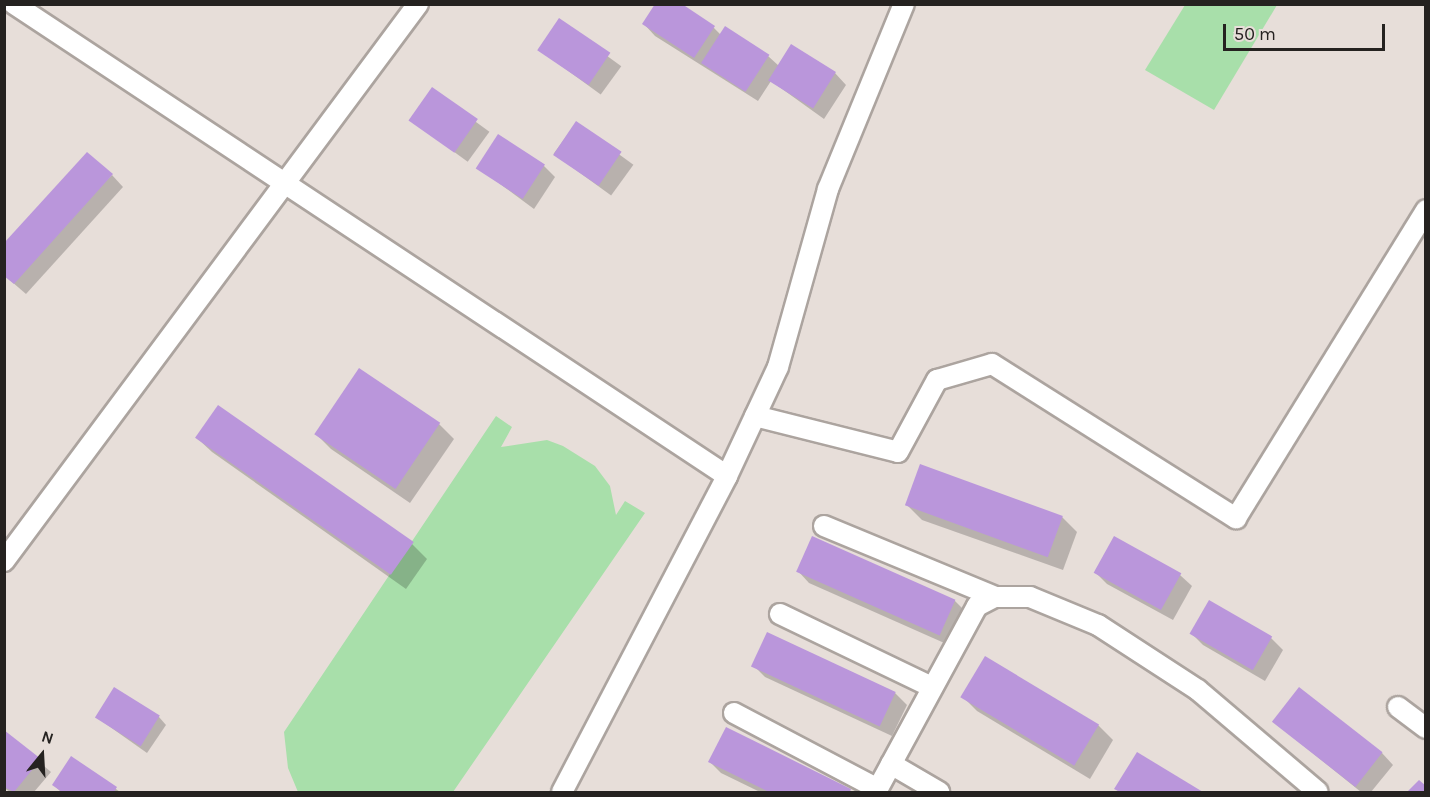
<!DOCTYPE html>
<html>
<head>
<meta charset="utf-8">
<style>
  body { margin:0 }
  #map { position:relative; width:1430px; height:797px; overflow:hidden; background:#e7ded9; font-family:Karla,sans-serif }
  div>[style] { position:absolute }
  .green>* { inset:0; background:#a8dfaa }
  .shadow>* { inset:0; background:#0003; transform-origin:0 0 }
  .building>* { inset:0; background:#ba96db; transform-origin:0 0 }
  .roads { filter:drop-shadow(2px 0 #aca49f) drop-shadow(-2px 0 #aca49f) drop-shadow(0 2px #aca49f) drop-shadow(0 -2px #aca49f) }
  .minor>* { height:20px; margin:-10px; padding:0 10px; transform-origin:10px; border-radius:10px; background:#fff }
  span { translate:-50% -50%; white-space:nowrap; text-align:center; line-height:1.15; -webkit-text-stroke:5px #e7ded9; paint-order:stroke }
  .frame { position:absolute; inset:0; border:6px solid #252220; pointer-events:none }
  .north { position:absolute; left:12px; top:725px; width:60px; height:60px; -webkit-text-stroke:4px #e7ded9; paint-order:stroke; rotate:18deg; font-size:16px; font-weight:700; line-height:24px; text-align:center; color:#252220 }
  .north::after { content:''; display:block; margin:auto; width:21px; height:27px; background:#252220; clip-path:polygon(50% 0,100% 100%,50% 72%,0 100%) }
  .scale { position:absolute; left:1223px; top:24px; width:162px; height:27px; box-sizing:border-box; border:3px solid #252220; border-top:0; padding-left:8px; font-size:18px; line-height:21px; white-space:nowrap; color:#252220; -webkit-text-stroke:4px #e7ded9; paint-order:stroke }
</style>
</head>
<body>
<div id="map">
  <div class="green">
    <div style="clip-path:polygon(1185px 5px,1277px 5px,1214px 110px,1145px 70px)"></div>
    <div style="clip-path:polygon(496px 416px,512px 427px,501px 447px,547px 440px,563px 446px,595px 466px,610px 486px,616px 515px,625px 501px,645px 513px,453px 792px,298px 792px,288px 768px,284px 732px)"></div>
  </div>
  <div class="shadow">
    <div style="left:559px;top:21px;width:77px;height:35px;rotate:36deg"></div>
    <div style="clip-path:polygon(644px 24px,714px 28px,721px 35px,768px 56px,779px 66px,835px 73px,846px 85px,824px 119px,771px 81px,758px 101px,655px 36px)"></div>
    <div style="left:432px;top:90px;width:71px;height:37px;rotate:36deg"></div>
    <div style="left:576px;top:123px;width:71px;height:38px;rotate:36deg"></div>
    <div style="clip-path:polygon(544px 166px,555px 177px,534px 209px,477px 167px)"></div>
    <div style="clip-path:polygon(112px 175px,123px 187px,26px 294px,4px 275px)"></div>
    <div style="clip-path:polygon(219px 407px,412px 544px,427px 559px,406px 589px,212px 452px,197px 438px)"></div>
    <div style="clip-path:polygon(439px 424px,454px 439px,410px 503px,331px 449px,316px 434px)"></div>
    <div style="clip-path:polygon(907px 505px,1062px 517px,1077px 532px,1063px 570px,922px 520px)"></div>
    <div style="clip-path:polygon(1114px 538px,1180px 575px,1192px 586px,1173px 620px,1107px 584px,1095px 572px)"></div>
    <div style="clip-path:polygon(798px 571px,955px 601px,966px 612px,951px 646px,809px 583px)"></div>
    <div style="clip-path:polygon(1191px 633px,1271px 638px,1283px 650px,1265px 681px,1203px 645px)"></div>
    <div style="clip-path:polygon(753px 665px,895px 693px,907px 705px,892px 736px,765px 677px)"></div>
    <div style="clip-path:polygon(962px 696px,1098px 725px,1113px 740px,1090px 779px,977px 711px)"></div>
    <div style="clip-path:polygon(96px 717px,159px 717px,166px 725px,147px 753px)"></div>
    <div style="clip-path:polygon(1274px 722px,1382px 753px,1393px 765px,1371px 792px,1361px 792px)"></div>
    <div style="clip-path:polygon(4px 732px,51px 772px,34px 792px,10px 792px,4px 788px)"></div>
    <div style="clip-path:polygon(1138px 754px,1200px 792px,1120px 792px,1116px 789px)"></div>
    <div style="clip-path:polygon(72px 758px,116px 789px,120px 792px,61px 792px,54px 785px)"></div>
    <div style="clip-path:polygon(710px 762px,850px 791px,852px 792px,760px 792px,721px 773px)"></div>
  </div>
  <div class="building">
    <div style="clip-path:polygon(655px 4px,682px 4px,715px 26px,694px 58px,642px 24px)"></div>
    <div style="left:559px;top:18px;width:62px;height:39px;rotate:34deg"></div>
    <div style="left:725px;top:26px;width:53px;height:44px;rotate:33deg"></div>
    <div style="left:791px;top:44px;width:53px;height:43px;rotate:32deg"></div>
    <div style="left:432px;top:87px;width:56px;height:41px;rotate:35deg"></div>
    <div style="left:576px;top:121px;width:55px;height:41px;rotate:34deg"></div>
    <div style="left:498px;top:134px;width:56px;height:41px;rotate:33deg"></div>
    <div style="clip-path:polygon(87px 152px,113px 174px,14px 284px,4px 276px,4px 243px)"></div>
    <div style="left:359px;top:368px;width:98px;height:80px;rotate:34deg"></div>
    <div style="left:218px;top:405px;width:239px;height:40px;rotate:35deg"></div>
    <div style="left:920px;top:464px;width:152px;height:44px;rotate:20deg"></div>
    <div style="left:812px;top:536px;width:157px;height:39px;rotate:24deg"></div>
    <div style="left:1114px;top:536px;width:77px;height:42px;rotate:29deg"></div>
    <div style="left:1209px;top:600px;width:73px;height:39px;rotate:30deg"></div>
    <div style="left:767px;top:632px;width:142px;height:38px;rotate:25deg"></div>
    <div style="left:985px;top:656px;width:133px;height:48px;rotate:31deg"></div>
    <div style="left:114px;top:687px;width:54px;height:36px;rotate:32deg"></div>
    <div style="left:1299px;top:687px;width:106px;height:44px;rotate:38deg"></div>
    <div style="clip-path:polygon(726px 727px,851px 789px,850px 792px,769px 792px,708px 762px)"></div>
    <div style="clip-path:polygon(4px 730px,41px 759px,14px 792px,4px 787px)"></div>
    <div style="clip-path:polygon(1137px 752px,1203px 792px,1120px 792px,1114px 789px)"></div>
    <div style="clip-path:polygon(71px 756px,117px 787px,114px 792px,62px 792px,52px 785px)"></div>
    <div style="clip-path:polygon(1419px 780px,1426px 786px,1426px 792px,1407px 792px)"></div>
  </div>
  <div class="roads">
    <div class="minor">
      <div style="left:14px;top:4px;width:855px;rotate:33.5deg"></div>
      <div style="left:755px;top:416px;width:147px;rotate:14.1deg"></div>
      <div style="left:898px;top:452px;width:82px;rotate:-61.6deg"></div>
      <div style="left:937px;top:380px;width:57px;rotate:-16.2deg"></div>
      <div style="left:992px;top:364px;width:289px;rotate:32.3deg"></div>
      <div style="left:1236px;top:518px;width:362px;rotate:-58.3deg"></div>
      <div style="left:824px;top:526px;width:185px;rotate:22.5deg"></div>
      <div style="left:4px;top:561px;width:694px;rotate:-53.38deg"></div>
      <div style="left:780px;top:614px;width:169px;rotate:25.7deg"></div>
      <div style="left:1398px;top:707px;width:35px;rotate:37deg"></div>
      <div style="left:734px;top:713px;width:163px;rotate:27.8deg"></div>
      <div style="left:891px;top:764px;width:56px;rotate:30.3deg"></div>
      <div style="left:562px;top:792px;width:356px;rotate:-62.4deg"></div>
      <div style="left:727px;top:476px;width:120px;rotate:-64.9deg"></div>
      <div style="left:778px;top:367px;width:185px;rotate:-74.3deg"></div>
      <div style="left:828px;top:189px;width:200px;rotate:-67.7deg"></div>
      <div style="left:876px;top:792px;width:212px;rotate:-61.5deg"></div>
      <div style="left:977px;top:606px;width:20px;rotate:-27deg"></div>
      <div style="left:995px;top:597px;width:35px"></div>
      <div style="left:1030px;top:597px;width:74px;rotate:22.4deg"></div>
      <div style="left:1098px;top:625px;width:119px;rotate:33deg"></div>
      <div style="left:1198px;top:690px;width:157px;rotate:40.4deg"></div>
    </div>
  </div>
  <div class="frame"></div>
  <div class="north">N</div>
  <div class="scale">50 m</div>
</div>
</body>
</html>
